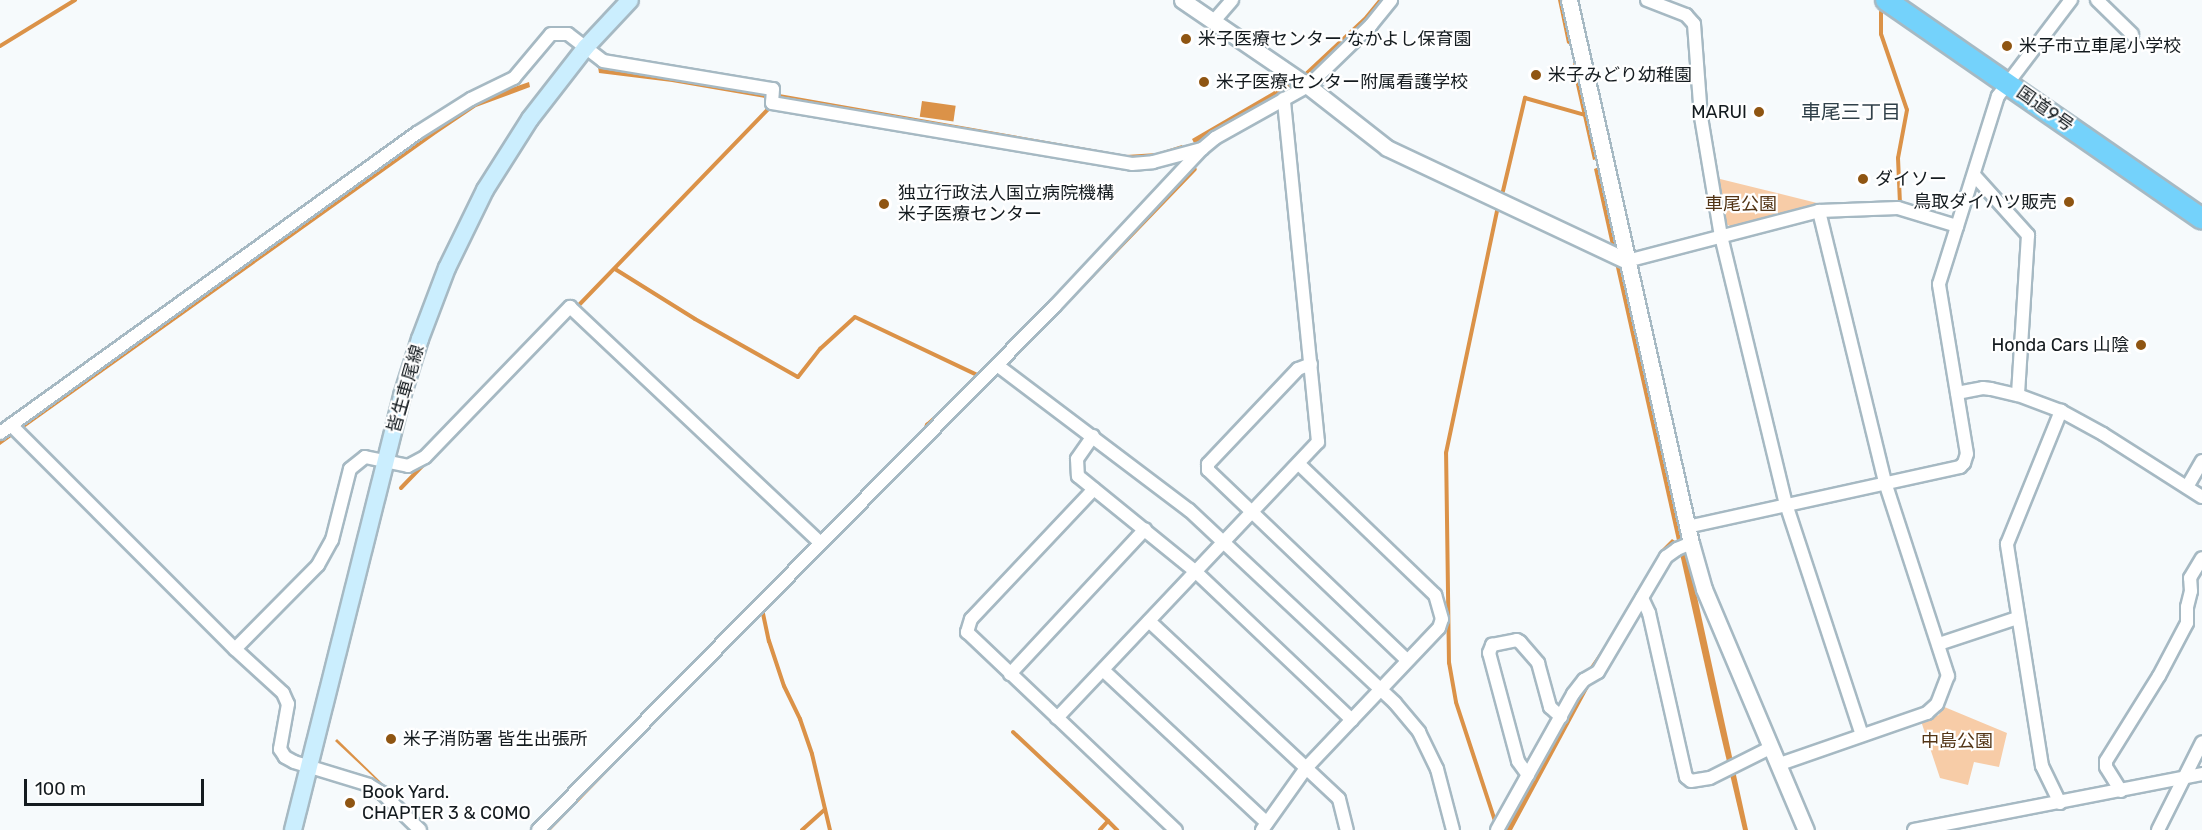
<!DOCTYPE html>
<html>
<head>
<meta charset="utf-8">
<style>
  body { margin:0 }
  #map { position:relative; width:2202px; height:830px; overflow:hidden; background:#f6fafc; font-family:Rubik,"Noto Sans JP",sans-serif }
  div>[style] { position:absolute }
  .green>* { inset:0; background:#f7cca7 }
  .water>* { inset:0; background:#db9248; transform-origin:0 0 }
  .stream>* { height:4px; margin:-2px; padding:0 2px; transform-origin:2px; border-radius:2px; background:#db9248 }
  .roads { filter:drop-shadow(2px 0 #a6b9c3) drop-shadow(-2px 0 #a6b9c3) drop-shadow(0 2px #a6b9c3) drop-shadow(0 -2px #a6b9c3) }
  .minor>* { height:12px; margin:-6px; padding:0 6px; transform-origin:6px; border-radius:6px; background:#fff }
  .tertiary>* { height:15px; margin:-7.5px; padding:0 7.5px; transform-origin:7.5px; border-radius:7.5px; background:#fff }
  .secondary>* { height:16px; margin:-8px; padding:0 8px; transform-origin:8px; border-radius:8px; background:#cbeefe }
  .trunk>* { height:20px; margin:-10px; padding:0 10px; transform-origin:10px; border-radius:10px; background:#74d2fb }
  .dots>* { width:16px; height:16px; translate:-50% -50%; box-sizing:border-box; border:3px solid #fff; border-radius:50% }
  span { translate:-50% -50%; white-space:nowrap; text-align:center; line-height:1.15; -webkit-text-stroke:4.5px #fff; paint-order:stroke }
  .poi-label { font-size:18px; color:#141b1f }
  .left { translate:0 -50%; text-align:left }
  .right { translate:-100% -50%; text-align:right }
  .street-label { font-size:18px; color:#141b1f }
  .park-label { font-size:18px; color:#533516 }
  .neighbourhood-label { font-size:20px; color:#304049 }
  .scale { position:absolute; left:24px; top:779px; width:180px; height:27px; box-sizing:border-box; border:3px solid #141b1f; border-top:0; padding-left:8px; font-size:18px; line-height:21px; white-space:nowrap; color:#141b1f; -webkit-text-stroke:4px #fff; paint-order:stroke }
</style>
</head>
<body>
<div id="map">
  <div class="green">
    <div style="clip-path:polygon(1716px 178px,1821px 204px,1732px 227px,1724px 223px)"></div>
    <div style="clip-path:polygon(1942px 706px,2007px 733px,1999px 767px,1974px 762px,1968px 785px,1940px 778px,1921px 721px,1939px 715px)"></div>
  </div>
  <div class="water">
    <div style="clip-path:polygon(1378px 0,1384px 0,1367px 22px,1293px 89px,1195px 145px,1192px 139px,1302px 75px,1364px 17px)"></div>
    <div style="clip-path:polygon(1558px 0,1563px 0,1597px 159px,1593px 160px,1572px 67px,1574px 62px,1570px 45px,1567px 43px)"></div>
    <div style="clip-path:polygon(598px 67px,722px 84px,1126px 155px,1157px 153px,1182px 145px,1184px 150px,1130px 161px,672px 82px,599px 73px)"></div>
    <div style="clip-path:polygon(529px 82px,530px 87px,476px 107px,436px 134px,24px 428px,234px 640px,21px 430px,0 445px,0 438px,423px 134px,474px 101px)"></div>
    <div style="left:922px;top:101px;width:34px;height:16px;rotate:8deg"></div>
    <div style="clip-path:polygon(1599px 167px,1692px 574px,1748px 830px,1743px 830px,1714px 706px,1594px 169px)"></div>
    <div style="clip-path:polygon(1672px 539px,1675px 541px,1663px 553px,1594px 668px,1589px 687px,1512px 830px,1506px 830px,1586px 684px,1590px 667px,1625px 616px,1661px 550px)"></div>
    <div style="clip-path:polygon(337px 739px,430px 830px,335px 741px)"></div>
  </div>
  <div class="stream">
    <div style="left:1881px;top:12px;width:22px;rotate:90deg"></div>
    <div style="left:1881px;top:34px;width:80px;rotate:71.1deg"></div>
    <div style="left:1907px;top:110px;width:49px;rotate:100.6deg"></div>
    <div style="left:1898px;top:158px;width:46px;rotate:87.5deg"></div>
    <div style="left:0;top:46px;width:88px;rotate:-31.5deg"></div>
    <div style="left:1503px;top:191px;width:96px;rotate:-76.7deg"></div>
    <div style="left:1525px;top:98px;width:62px;rotate:15.8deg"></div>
    <div style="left:615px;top:269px;width:94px;rotate:32deg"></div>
    <div style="left:695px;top:319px;width:118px;rotate:29.4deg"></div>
    <div style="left:798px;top:377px;width:36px;rotate:-52deg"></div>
    <div style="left:820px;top:349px;width:47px;rotate:-42.4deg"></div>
    <div style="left:855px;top:317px;width:135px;rotate:25.4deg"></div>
    <div style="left:1065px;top:304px;width:187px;rotate:-46.1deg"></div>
    <div style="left:578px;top:306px;width:278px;rotate:-46deg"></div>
    <div style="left:924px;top:432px;width:8px;rotate:-67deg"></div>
    <div style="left:927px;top:425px;width:45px;rotate:-42.3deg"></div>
    <div style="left:401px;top:488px;width:37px;rotate:-46deg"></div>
    <div style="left:824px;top:547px;width:334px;rotate:-45.1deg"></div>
    <div style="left:772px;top:584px;width:23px;rotate:-45deg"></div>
    <div style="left:762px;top:609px;width:33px;rotate:78deg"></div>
    <div style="left:769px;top:641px;width:47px;rotate:71.6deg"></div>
    <div style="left:784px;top:686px;width:37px;rotate:64deg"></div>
    <div style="left:800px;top:719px;width:37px;rotate:71deg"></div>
    <div style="left:812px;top:754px;width:78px;rotate:76.7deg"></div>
    <div style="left:1013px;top:732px;width:130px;rotate:43.1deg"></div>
    <div style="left:1108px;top:821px;width:12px;rotate:132deg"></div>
    <div style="left:1108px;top:821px;width:13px;rotate:45deg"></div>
    <div style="left:1496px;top:824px;width:128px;rotate:-108.2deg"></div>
    <div style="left:1456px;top:702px;width:40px;rotate:-100deg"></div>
    <div style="left:1449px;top:663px;width:210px;rotate:-90.8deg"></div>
    <div style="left:1446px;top:453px;width:248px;rotate:-78.1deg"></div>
    <div style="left:548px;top:830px;width:235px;rotate:-45.7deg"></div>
    <div style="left:802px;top:830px;width:31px;rotate:-42deg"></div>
  </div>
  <div class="roads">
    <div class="minor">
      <div style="left:1647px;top:0;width:42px;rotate:21deg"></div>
      <div style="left:1686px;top:15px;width:12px;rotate:48deg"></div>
      <div style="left:1694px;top:24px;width:93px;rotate:85.7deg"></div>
      <div style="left:1701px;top:117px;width:121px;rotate:80.5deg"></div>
      <div style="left:1721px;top:236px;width:276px;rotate:76.4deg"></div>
      <div style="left:1786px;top:504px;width:243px;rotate:71.8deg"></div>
      <div style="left:2097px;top:0;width:49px;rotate:44.2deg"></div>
      <div style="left:1213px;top:22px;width:29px;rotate:-49deg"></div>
      <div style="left:1974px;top:175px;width:81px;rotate:48deg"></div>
      <div style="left:2028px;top:235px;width:160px;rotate:93.6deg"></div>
      <div style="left:1627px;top:261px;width:198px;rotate:-14.6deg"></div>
      <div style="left:1819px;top:211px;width:79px;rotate:-2.2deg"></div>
      <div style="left:1898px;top:208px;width:62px;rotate:17deg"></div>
      <div style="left:1311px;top:364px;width:14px;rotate:159deg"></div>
      <div style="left:1298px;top:369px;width:131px;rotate:133.5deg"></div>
      <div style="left:1208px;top:464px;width:6px;rotate:90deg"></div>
      <div style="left:1208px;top:470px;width:275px;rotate:43.7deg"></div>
      <div style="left:997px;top:365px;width:241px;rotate:37.1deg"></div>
      <div style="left:1189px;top:510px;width:282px;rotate:43.1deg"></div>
      <div style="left:1395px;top:703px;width:38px;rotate:50deg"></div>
      <div style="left:1419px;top:732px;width:41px;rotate:64.1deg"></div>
      <div style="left:1437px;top:769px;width:63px;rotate:75.3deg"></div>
      <div style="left:1957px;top:393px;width:26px;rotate:-11deg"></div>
      <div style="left:1983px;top:388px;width:8px;rotate:7deg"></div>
      <div style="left:1991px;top:389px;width:28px;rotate:13deg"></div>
      <div style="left:2018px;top:395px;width:46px;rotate:20.4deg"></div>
      <div style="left:2061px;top:411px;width:48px;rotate:28.7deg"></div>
      <div style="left:2103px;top:434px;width:117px;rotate:32.5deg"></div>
      <div style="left:11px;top:425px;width:317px;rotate:45deg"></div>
      <div style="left:235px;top:649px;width:65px;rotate:42.5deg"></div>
      <div style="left:283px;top:693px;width:12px;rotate:66deg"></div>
      <div style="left:288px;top:704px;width:46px;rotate:100.1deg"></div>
      <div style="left:280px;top:749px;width:9px;rotate:58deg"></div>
      <div style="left:285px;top:757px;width:10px;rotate:29deg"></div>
      <div style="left:294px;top:762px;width:78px;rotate:17deg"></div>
      <div style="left:369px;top:785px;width:15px;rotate:32deg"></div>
      <div style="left:382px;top:793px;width:53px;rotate:44.2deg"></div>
      <div style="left:0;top:433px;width:514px;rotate:-35.73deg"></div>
      <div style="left:417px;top:133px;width:64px;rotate:-32.2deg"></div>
      <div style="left:471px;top:99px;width:48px;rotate:-26deg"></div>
      <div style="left:514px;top:78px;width:57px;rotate:-49.9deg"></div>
      <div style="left:551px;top:34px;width:17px"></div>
      <div style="left:568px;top:34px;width:44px;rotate:37.6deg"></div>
      <div style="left:603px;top:61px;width:172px;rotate:9.4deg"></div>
      <div style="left:773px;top:89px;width:14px;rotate:94deg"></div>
      <div style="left:772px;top:103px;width:365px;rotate:9.6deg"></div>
      <div style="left:1132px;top:164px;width:21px;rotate:-5deg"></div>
      <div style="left:1153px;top:162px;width:51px;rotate:-14.9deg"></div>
      <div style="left:1093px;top:436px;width:28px;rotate:125deg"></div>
      <div style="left:1077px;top:459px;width:17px;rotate:87deg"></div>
      <div style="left:1078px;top:476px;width:152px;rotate:39.1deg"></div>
      <div style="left:1196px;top:572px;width:215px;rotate:43.5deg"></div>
      <div style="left:2187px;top:487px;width:30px;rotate:-60deg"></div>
      <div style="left:1094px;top:489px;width:179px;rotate:133.4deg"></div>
      <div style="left:971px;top:619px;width:14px;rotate:107deg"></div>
      <div style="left:967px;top:632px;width:288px;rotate:43.5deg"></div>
      <div style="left:1687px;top:527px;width:280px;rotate:-12.4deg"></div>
      <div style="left:1960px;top:467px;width:6px;rotate:-45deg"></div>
      <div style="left:1964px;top:463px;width:9px;rotate:-72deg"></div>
      <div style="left:1967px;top:454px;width:172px;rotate:-99.4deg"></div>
      <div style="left:1939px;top:284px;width:197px;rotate:-72.6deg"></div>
      <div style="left:1998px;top:96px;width:121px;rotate:-52.8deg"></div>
      <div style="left:1642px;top:598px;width:17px;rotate:65deg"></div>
      <div style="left:1649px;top:613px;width:168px;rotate:77.3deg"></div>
      <div style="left:1686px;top:777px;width:6px;rotate:39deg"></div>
      <div style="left:1691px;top:781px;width:19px;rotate:-9deg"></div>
      <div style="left:1710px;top:778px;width:69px;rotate:-26.6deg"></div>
      <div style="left:1149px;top:621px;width:260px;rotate:43.1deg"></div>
      <div style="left:1339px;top:799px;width:32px;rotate:76deg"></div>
      <div style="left:1939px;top:644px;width:82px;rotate:-18.4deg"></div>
      <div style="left:235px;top:649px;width:118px;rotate:-45.3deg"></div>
      <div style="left:318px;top:565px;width:29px;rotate:-61deg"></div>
      <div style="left:332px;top:540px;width:73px;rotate:-75.8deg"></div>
      <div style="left:350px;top:469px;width:19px;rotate:-39deg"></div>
      <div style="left:365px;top:457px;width:44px;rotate:11.8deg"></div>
      <div style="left:408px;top:466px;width:19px;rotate:-28deg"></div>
      <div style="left:425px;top:457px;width:209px;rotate:-46deg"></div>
      <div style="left:570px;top:307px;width:344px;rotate:43.3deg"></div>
      <div style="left:1103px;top:670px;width:224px;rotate:43deg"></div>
      <div style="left:1010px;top:674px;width:198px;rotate:-47deg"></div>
      <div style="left:1057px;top:718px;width:380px;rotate:-46.6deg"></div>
      <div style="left:1318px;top:442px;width:345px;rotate:-95.7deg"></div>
      <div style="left:1780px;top:764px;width:156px;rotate:-19.1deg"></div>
      <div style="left:1927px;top:713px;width:13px;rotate:-42deg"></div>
      <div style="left:1937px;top:704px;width:30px;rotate:-69deg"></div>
      <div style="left:1948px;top:676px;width:204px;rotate:-108deg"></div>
      <div style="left:1885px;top:482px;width:279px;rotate:-103.7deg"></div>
      <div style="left:1528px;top:775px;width:17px;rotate:-126deg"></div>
      <div style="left:1518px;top:761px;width:112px;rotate:-105deg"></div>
      <div style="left:1489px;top:653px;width:9px;rotate:-69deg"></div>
      <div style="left:1492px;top:645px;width:25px;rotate:-11deg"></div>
      <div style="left:1517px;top:640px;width:4px;rotate:34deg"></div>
      <div style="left:1520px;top:642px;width:28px;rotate:49deg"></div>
      <div style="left:1538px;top:663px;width:46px;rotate:74.7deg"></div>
      <div style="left:1550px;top:707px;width:15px;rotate:42deg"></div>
      <div style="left:2121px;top:791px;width:28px;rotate:-122deg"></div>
      <div style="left:2106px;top:767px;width:6px;rotate:-90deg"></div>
      <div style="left:2106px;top:761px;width:100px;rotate:-58.1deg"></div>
      <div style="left:2159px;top:676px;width:60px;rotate:-62.2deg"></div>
      <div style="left:2187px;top:623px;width:16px;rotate:-90deg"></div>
      <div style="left:2187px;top:607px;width:16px;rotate:-76deg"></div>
      <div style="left:2191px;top:591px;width:13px;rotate:-94deg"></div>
      <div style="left:2190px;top:578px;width:23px;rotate:-59deg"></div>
      <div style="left:2060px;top:803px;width:41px;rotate:-115.9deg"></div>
      <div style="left:2042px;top:766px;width:225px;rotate:-99deg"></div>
      <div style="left:2007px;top:544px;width:144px;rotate:-67.9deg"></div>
      <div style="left:538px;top:830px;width:736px;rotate:-45.39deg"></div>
      <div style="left:1055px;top:306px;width:215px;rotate:-46.9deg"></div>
      <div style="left:1202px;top:149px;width:17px;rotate:-40deg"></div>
      <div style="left:1215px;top:138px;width:107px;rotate:-29.2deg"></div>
      <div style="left:1308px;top:86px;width:88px;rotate:-44.1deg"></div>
      <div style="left:1371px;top:25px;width:32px;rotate:-51deg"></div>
      <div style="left:1262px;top:830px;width:76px;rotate:-54.6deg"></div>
      <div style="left:1306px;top:768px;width:193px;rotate:-46.5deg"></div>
      <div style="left:1439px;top:628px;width:9px;rotate:-72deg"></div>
      <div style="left:1442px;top:619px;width:25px;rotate:-106deg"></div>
      <div style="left:1435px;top:595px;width:189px;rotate:-136.1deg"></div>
      <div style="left:1497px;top:830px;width:156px;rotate:-60.8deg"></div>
      <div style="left:1573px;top:694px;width:18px;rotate:-52deg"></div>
      <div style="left:1584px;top:680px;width:16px;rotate:-30deg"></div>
      <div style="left:1598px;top:672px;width:134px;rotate:-59.4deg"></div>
      <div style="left:1666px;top:557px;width:14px;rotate:-36deg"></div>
      <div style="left:1677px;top:549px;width:15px;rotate:-23deg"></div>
      <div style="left:1914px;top:830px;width:293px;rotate:-11deg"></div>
      <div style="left:2158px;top:830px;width:98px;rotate:-63.4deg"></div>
    </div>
    <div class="tertiary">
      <div style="left:1182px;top:0;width:153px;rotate:34.3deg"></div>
      <div style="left:1308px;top:86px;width:100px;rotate:38.1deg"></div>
      <div style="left:1387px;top:148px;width:265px;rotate:25.2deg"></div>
      <div style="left:1569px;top:0;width:557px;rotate:77.34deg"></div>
      <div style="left:1691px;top:543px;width:48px;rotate:74.2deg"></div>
      <div style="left:1704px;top:589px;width:262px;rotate:67.1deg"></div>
    </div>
    <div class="secondary">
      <div style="left:293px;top:830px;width:447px;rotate:-75.9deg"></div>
      <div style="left:402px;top:396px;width:60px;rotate:-72.5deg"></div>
      <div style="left:420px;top:339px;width:76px;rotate:-69.2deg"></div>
      <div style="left:447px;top:268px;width:87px;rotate:-64deg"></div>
      <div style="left:485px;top:190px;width:84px;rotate:-57.6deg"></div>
      <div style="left:530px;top:119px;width:91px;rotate:-52.1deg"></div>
      <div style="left:586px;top:47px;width:64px;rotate:-46.9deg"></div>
    </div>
    <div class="trunk">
      <div style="left:1886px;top:0;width:384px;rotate:34.7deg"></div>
    </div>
  </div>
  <div class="dots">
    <div style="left:1186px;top:39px;background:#8f5512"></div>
    <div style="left:2007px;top:46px;background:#8f5512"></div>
    <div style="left:1536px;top:75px;background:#8f5512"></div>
    <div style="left:1204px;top:82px;background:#8f5512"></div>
    <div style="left:1759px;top:112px;background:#8f5512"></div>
    <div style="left:1863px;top:179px;background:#8f5512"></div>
    <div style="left:2069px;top:202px;background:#8f5512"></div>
    <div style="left:884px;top:204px;background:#8f5512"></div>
    <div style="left:2141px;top:345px;background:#8f5512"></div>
    <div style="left:391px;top:739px;background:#8f5512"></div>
    <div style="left:350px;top:803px;background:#8f5512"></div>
  </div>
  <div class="poi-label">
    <span class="left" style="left:1198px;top:39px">米子医療センター なかよし保育園</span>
    <span class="left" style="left:2019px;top:46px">米子市立車尾小学校</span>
    <span class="left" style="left:1548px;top:75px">米子みどり幼稚園</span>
    <span class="left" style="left:1216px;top:82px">米子医療センター附属看護学校</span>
    <span class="right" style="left:1747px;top:112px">MARUI</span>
    <span class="left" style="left:1875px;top:179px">ダイソー</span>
    <span class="left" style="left:898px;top:204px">独立行政法人国立病院機構<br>米子医療センター</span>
    <span class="right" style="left:2057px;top:202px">鳥取ダイハツ販売</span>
    <span class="right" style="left:2129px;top:345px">Honda Cars 山陰</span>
    <span class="left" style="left:403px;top:739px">米子消防署 皆生出張所</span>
    <span class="left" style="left:362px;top:803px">Book Yard.<br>CHAPTER 3 &amp; COMO</span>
  </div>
  <div class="street-label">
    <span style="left:2045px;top:109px;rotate:35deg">国道9号</span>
    <span style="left:406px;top:389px;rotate:-74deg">皆生車尾線</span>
  </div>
  <div class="park-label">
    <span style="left:1741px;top:204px">車尾公園</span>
    <span style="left:1957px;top:741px">中島公園</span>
  </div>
  <div class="neighbourhood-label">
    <span style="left:1851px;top:112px">車尾三丁目</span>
  </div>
  <div class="scale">100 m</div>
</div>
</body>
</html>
